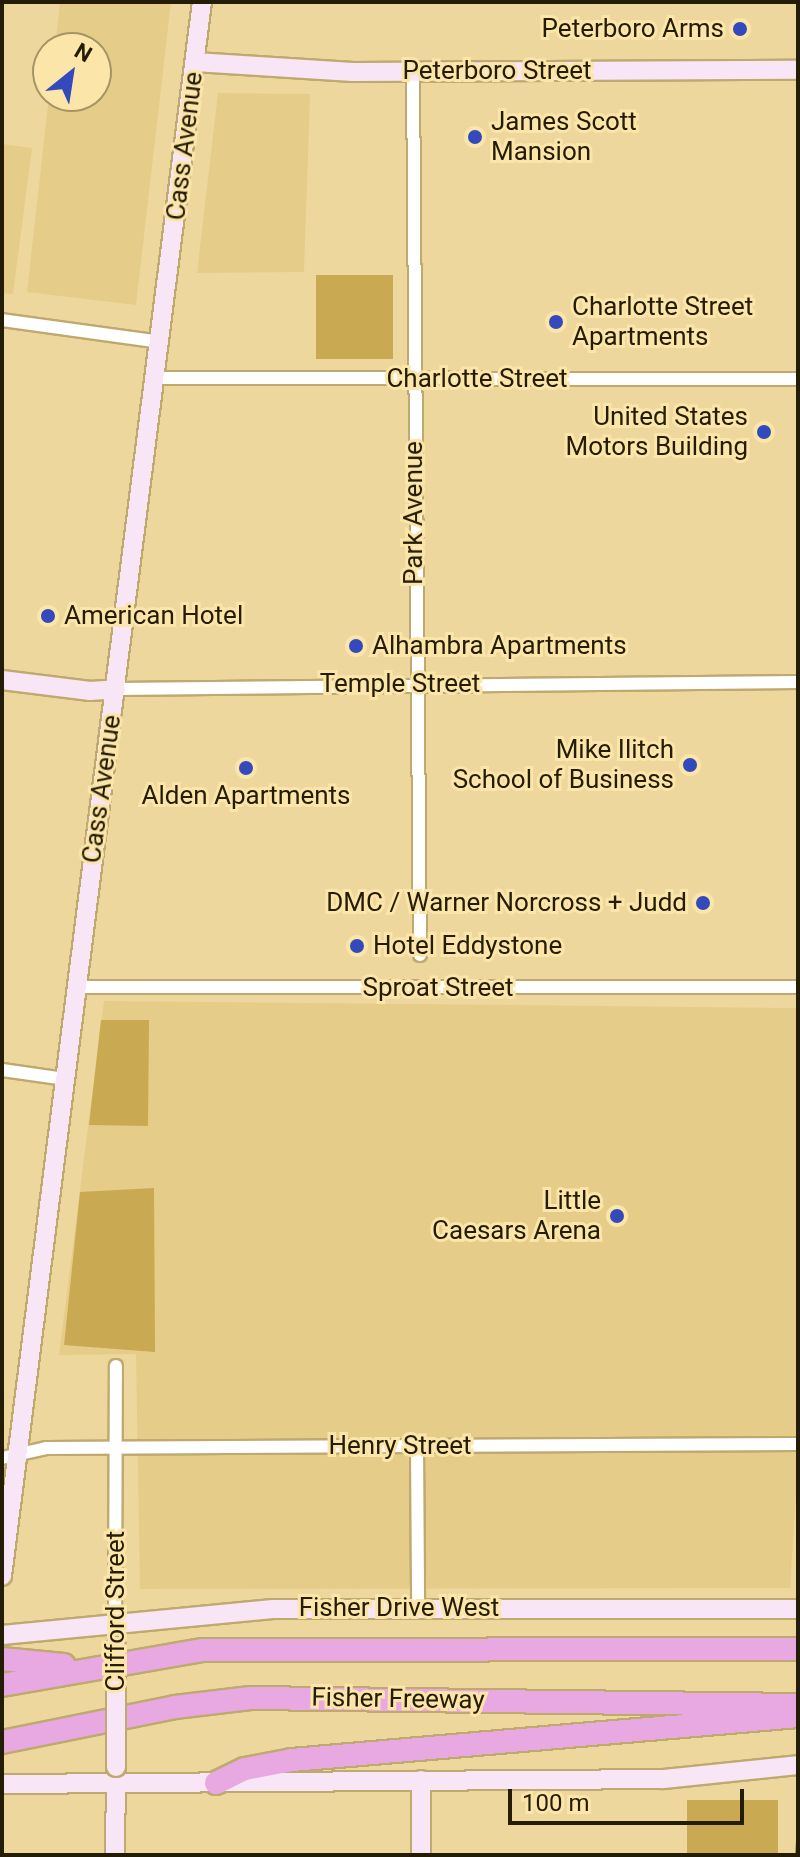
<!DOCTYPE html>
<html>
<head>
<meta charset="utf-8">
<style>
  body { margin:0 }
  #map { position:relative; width:800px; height:1857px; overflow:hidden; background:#eed79c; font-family:Roboto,sans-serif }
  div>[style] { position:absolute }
  .built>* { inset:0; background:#e6cc89 }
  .green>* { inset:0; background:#c9a952; transform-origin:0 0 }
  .roads { filter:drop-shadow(2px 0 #bea96f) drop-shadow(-2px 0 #bea96f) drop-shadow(0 2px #bea96f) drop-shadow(0 -2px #bea96f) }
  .street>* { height:12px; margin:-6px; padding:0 6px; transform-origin:6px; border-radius:6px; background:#fff }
  .secondary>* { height:18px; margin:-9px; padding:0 9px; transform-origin:9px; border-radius:9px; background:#f8e5f6 }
  .highway>* { height:22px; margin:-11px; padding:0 11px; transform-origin:11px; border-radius:11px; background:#e8a8e2 }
  .tram>* { height:2px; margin:-1px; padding:0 1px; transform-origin:1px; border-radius:1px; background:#908055 }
  .bridges { filter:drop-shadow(2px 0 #bea96f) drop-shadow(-2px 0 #bea96f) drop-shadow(0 2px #bea96f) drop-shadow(0 -2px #bea96f) }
  .secondary-bridge>* { height:18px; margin:-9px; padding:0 9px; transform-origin:9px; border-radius:9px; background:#f8e5f6 }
  .dots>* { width:22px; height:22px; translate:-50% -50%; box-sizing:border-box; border:4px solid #fbe5a8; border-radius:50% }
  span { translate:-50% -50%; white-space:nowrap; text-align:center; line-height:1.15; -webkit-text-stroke:6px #fbe5a8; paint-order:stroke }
  .poi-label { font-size:26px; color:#241c04 }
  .right { translate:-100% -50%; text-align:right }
  .left { translate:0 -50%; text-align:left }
  .street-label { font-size:26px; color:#241c04 }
  .frame { position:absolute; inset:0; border:4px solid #241c04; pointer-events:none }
  .north { position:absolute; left:32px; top:32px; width:80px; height:80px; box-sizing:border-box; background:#fbe5a8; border:2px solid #a59566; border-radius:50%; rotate:30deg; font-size:22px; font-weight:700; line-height:32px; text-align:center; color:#241c04 }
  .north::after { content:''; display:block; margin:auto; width:28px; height:36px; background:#344abc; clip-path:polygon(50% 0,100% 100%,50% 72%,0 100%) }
  .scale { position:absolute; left:508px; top:1789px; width:236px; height:36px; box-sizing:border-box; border:4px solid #241c04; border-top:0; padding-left:10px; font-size:24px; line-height:28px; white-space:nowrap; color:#241c04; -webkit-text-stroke:6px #fbe5a8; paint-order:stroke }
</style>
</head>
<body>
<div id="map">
  <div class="built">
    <div style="clip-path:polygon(60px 2px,171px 2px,136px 305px,27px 292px,49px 96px,96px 96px,96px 48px,55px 48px)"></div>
    <div style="clip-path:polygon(218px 93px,310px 94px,304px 272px,197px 273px)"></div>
    <div style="clip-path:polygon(2px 144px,32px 148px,13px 294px,2px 293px)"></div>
    <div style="clip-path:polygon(104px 1001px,798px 1008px,798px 1462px,790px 1588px,140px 1589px,136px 1354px,59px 1355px)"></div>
  </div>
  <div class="green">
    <div style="left:316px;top:275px;width:77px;height:84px"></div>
    <div style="clip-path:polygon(101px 1020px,149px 1020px,148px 1126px,89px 1125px)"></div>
    <div style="clip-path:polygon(154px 1188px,155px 1352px,64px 1345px,80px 1192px)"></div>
    <div style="left:687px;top:1800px;width:91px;height:55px"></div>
  </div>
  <div class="roads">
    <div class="street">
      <div style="left:413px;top:72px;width:883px;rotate:89.55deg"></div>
      <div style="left:2px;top:320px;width:160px;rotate:7.9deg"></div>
      <div style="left:156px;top:378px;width:642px;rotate:0.09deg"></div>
      <div style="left:116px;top:689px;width:682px;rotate:-0.59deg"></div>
      <div style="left:78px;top:987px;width:720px"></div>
      <div style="left:2px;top:1070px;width:64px;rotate:8.1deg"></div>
      <div style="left:417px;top:1445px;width:163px;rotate:89.6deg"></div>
      <div style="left:2px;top:1458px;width:45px;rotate:-12.8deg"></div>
      <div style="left:46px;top:1448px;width:752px;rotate:-0.3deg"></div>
      <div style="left:115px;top:1622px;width:256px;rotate:-89.8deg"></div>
    </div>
    <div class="secondary">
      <div style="left:195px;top:62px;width:158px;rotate:3.6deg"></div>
      <div style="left:353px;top:72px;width:445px;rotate:-0.3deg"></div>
      <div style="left:2px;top:680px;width:89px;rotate:7.1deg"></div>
      <div style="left:90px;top:691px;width:26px;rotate:-4deg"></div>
      <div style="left:2px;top:1576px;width:1587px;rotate:-82.76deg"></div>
      <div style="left:2px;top:1635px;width:272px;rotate:-5.5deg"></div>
      <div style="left:273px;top:1609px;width:525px"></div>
      <div style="left:421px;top:1780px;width:75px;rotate:90deg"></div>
      <div style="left:2px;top:1784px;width:661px;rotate:-0.43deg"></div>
      <div style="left:663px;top:1779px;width:136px;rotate:-5.9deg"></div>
      <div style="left:115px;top:1855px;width:85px;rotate:-89.3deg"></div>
    </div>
    <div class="highway">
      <div style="left:2px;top:1659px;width:62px;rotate:5.5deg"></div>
      <div style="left:2px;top:1685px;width:204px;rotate:-9.9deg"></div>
      <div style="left:203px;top:1650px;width:595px;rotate:-0.1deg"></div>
      <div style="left:2px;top:1742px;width:177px;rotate:-11.4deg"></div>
      <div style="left:175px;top:1707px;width:76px;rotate:-6.8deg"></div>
      <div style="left:250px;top:1698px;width:548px;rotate:0.73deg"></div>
      <div style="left:216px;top:1783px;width:32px;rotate:-26deg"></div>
      <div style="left:245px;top:1769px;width:48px;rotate:-10.8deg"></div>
      <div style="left:292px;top:1760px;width:508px;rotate:-4.97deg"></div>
    </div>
  </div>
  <div class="tram">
    <div style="left:796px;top:1855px;width:29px;rotate:-86deg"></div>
  </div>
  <div class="bridges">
    <div class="secondary-bridge">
      <div style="left:116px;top:1767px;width:120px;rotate:-90deg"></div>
    </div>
  </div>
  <div class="dots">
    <div style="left:740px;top:29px;background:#344abc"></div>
    <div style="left:475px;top:137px;background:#344abc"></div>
    <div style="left:556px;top:322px;background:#344abc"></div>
    <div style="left:764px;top:432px;background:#344abc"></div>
    <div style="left:48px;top:616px;background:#344abc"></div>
    <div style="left:356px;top:646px;background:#344abc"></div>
    <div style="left:690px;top:765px;background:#344abc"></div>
    <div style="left:246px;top:768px;background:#344abc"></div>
    <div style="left:703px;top:903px;background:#344abc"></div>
    <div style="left:357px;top:946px;background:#344abc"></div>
    <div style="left:617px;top:1216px;background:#344abc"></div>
  </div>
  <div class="poi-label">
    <span class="right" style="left:724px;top:29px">Peterboro Arms</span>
    <span class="left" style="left:491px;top:137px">James Scott<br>Mansion</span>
    <span class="left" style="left:572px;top:322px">Charlotte Street<br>Apartments</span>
    <span class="right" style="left:748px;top:432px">United States<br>Motors Building</span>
    <span class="left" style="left:64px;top:616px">American Hotel</span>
    <span class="left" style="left:372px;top:646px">Alhambra Apartments</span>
    <span class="right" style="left:674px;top:765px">Mike Ilitch<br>School of Business</span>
    <span style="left:246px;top:796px">Alden Apartments</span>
    <span class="right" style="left:687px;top:903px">DMC / Warner Norcross + Judd</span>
    <span class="left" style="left:373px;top:946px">Hotel Eddystone</span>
    <span class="right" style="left:601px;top:1216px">Little<br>Caesars Arena</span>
  </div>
  <div class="street-label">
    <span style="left:497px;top:71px">Peterboro Street</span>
    <span style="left:185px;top:146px;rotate:-83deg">Cass Avenue</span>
    <span style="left:477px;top:379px">Charlotte Street</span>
    <span style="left:414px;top:513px;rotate:-90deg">Park Avenue</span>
    <span style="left:400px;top:684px">Temple Street</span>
    <span style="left:102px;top:789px;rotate:-82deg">Cass Avenue</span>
    <span style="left:438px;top:988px">Sproat Street</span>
    <span style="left:400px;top:1446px">Henry Street</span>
    <span style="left:399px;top:1608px">Fisher Drive West</span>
    <span style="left:116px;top:1611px;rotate:-90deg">Clifford Street</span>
    <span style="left:398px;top:1699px;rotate:1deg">Fisher Freeway</span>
  </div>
  <div class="frame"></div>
  <div class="north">N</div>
  <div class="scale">100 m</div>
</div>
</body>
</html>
